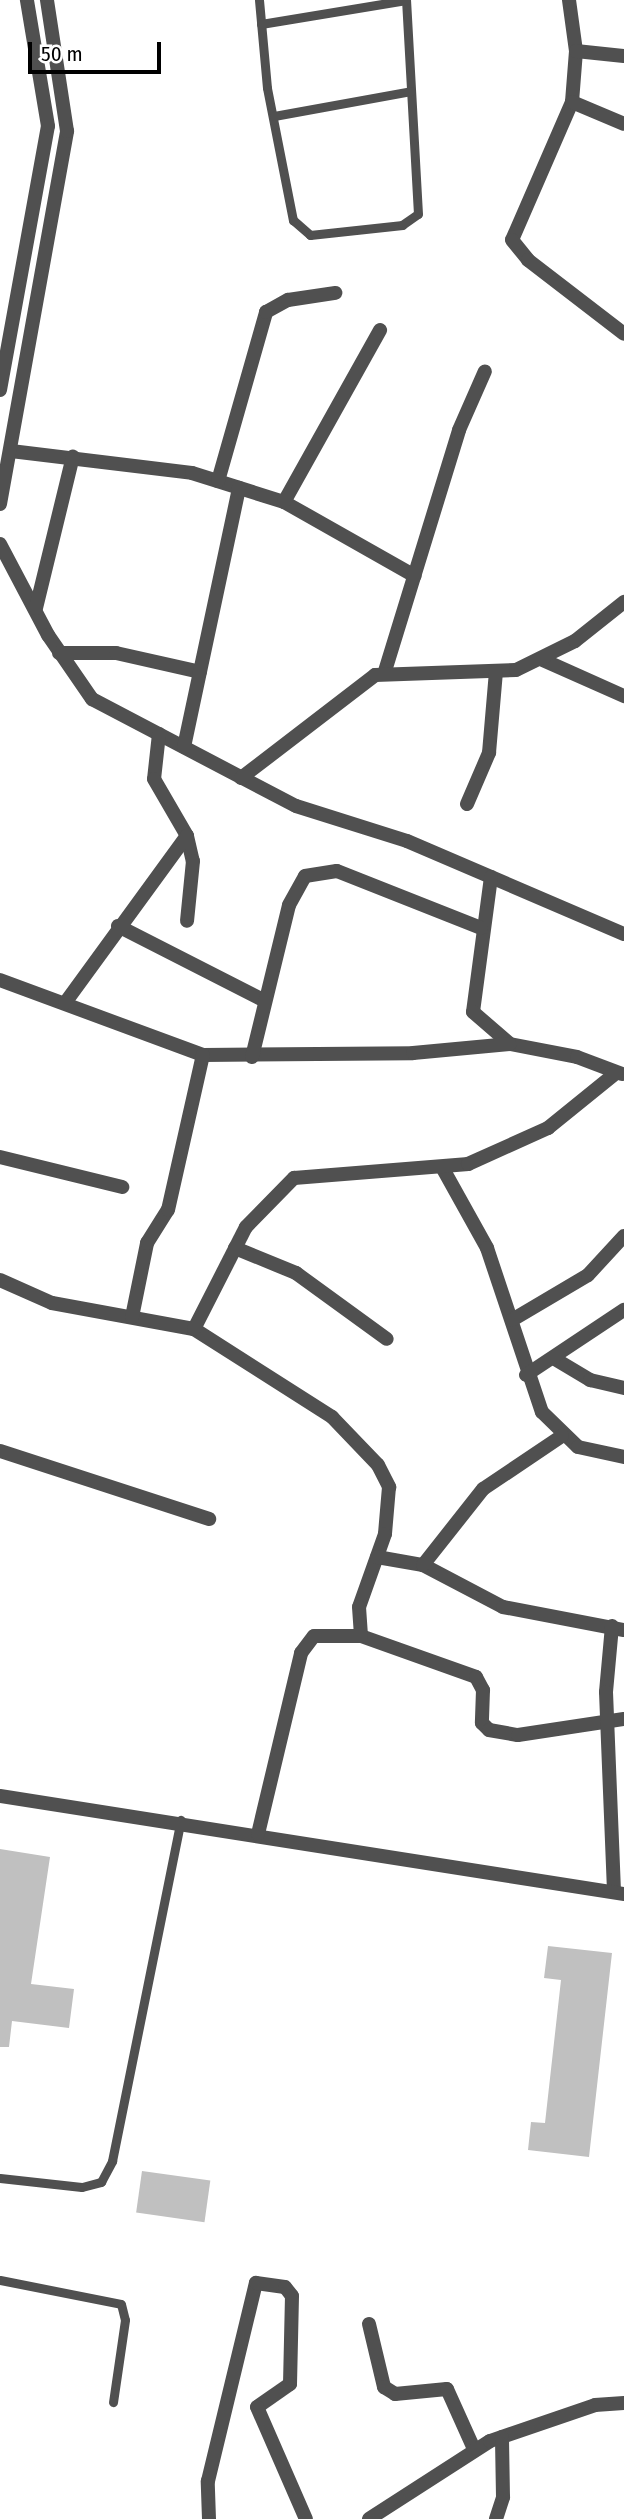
<!DOCTYPE html>
<html>
<head>
<meta charset="utf-8">
<style>
  body { margin:0 }
  #map { position:relative; width:624px; height:2519px; overflow:hidden; background:#fff; font-family:"Fira Sans Condensed",sans-serif }
  div>[style] { position:absolute }
  .building>* { inset:0; background:#c0c0c0; transform-origin:0 0 }
  .service>* { height:9px; margin:-4.5px; padding:0 4.5px; transform-origin:4.5px; border-radius:4.5px; background:#505050 }
  .minor>* { height:14px; margin:-7px; padding:0 7px; transform-origin:7px; border-radius:7px; background:#505050 }
  .tertiary>* { height:14px; margin:-7px; padding:0 7px; transform-origin:7px; border-radius:7px; background:#505050 }
  span { translate:-50% -50%; white-space:nowrap; text-align:center; line-height:1.15; -webkit-text-stroke:5px #fff; paint-order:stroke }
  .scale { position:absolute; left:28px; top:42px; width:133px; height:32px; box-sizing:border-box; border:4px solid #000; border-top:0; padding-left:9px; font-size:21px; line-height:24px; white-space:nowrap; color:#000; -webkit-text-stroke:5px #fff; paint-order:stroke }
</style>
</head>
<body>
<div id="map">
  <div class="building">
    <div style="clip-path:polygon(0 1849px,50px 1857px,31px 1984px,74px 1989px,69px 2028px,12px 2021px,9px 2047px,0 2047px)"></div>
    <div style="clip-path:polygon(548px 1946px,612px 1953px,589px 2157px,528px 2150px,531px 2122px,545px 2123px,561px 1980px,544px 1978px)"></div>
    <div style="left:142px;top:2171px;width:69px;height:42px;rotate:8deg"></div>
  </div>
  <div class="service">
    <div style="left:259px;top:0;width:88px;rotate:84.8deg"></div>
    <div style="left:267px;top:88px;width:135px;rotate:78.9deg"></div>
    <div style="left:293px;top:220px;width:23px;rotate:41deg"></div>
    <div style="left:310px;top:235px;width:93px;rotate:-6.2deg"></div>
    <div style="left:402px;top:225px;width:19px;rotate:-35deg"></div>
    <div style="left:418px;top:214px;width:214px;rotate:-93.2deg"></div>
    <div style="left:261px;top:24px;width:147px;rotate:-9.4deg"></div>
    <div style="left:274px;top:116px;width:139px;rotate:-10.3deg"></div>
    <div style="left:0;top:2178px;width:82px;rotate:6.3deg"></div>
    <div style="left:82px;top:2187px;width:20px;rotate:-15deg"></div>
    <div style="left:101px;top:2182px;width:24px;rotate:-62deg"></div>
    <div style="left:112px;top:2161px;width:348px;rotate:-78.6deg"></div>
    <div style="left:0;top:2280px;width:123px;rotate:11.2deg"></div>
    <div style="left:121px;top:2304px;width:16px;rotate:76deg"></div>
    <div style="left:125px;top:2320px;width:83px;rotate:98.3deg"></div>
  </div>
  <div class="minor">
    <div style="left:569px;top:0;width:51px;rotate:82.2deg"></div>
    <div style="left:576px;top:51px;width:51px;rotate:94.5deg"></div>
    <div style="left:572px;top:102px;width:150px;rotate:113.5deg"></div>
    <div style="left:512px;top:240px;width:26px;rotate:51deg"></div>
    <div style="left:528px;top:260px;width:121px;rotate:37.6deg"></div>
    <div style="left:576px;top:51px;width:48px;rotate:5.9deg"></div>
    <div style="left:572px;top:102px;width:56px;rotate:22.9deg"></div>
    <div style="left:11px;top:451px;width:182px;rotate:6.9deg"></div>
    <div style="left:192px;top:473px;width:96px;rotate:17.5deg"></div>
    <div style="left:284px;top:502px;width:150px;rotate:29.5deg"></div>
    <div style="left:218px;top:481px;width:176px;rotate:-74.1deg"></div>
    <div style="left:266px;top:312px;width:25px;rotate:-29deg"></div>
    <div style="left:288px;top:300px;width:48px;rotate:-8.5deg"></div>
    <div style="left:284px;top:502px;width:197px;rotate:-60.8deg"></div>
    <div style="left:0;top:544px;width:103px;rotate:62.2deg"></div>
    <div style="left:48px;top:635px;width:78px;rotate:55.5deg"></div>
    <div style="left:92px;top:699px;width:230px;rotate:27.7deg"></div>
    <div style="left:296px;top:806px;width:116px;rotate:17.5deg"></div>
    <div style="left:407px;top:841px;width:236px;rotate:23.2deg"></div>
    <div style="left:36px;top:608px;width:156px;rotate:-76.3deg"></div>
    <div style="left:59px;top:653px;width:57px"></div>
    <div style="left:116px;top:653px;width:86px;rotate:12.7deg"></div>
    <div style="left:543px;top:660px;width:89px;rotate:24deg"></div>
    <div style="left:385px;top:671px;width:252px;rotate:-72.9deg"></div>
    <div style="left:459px;top:430px;width:64px;rotate:-66.2deg"></div>
    <div style="left:159px;top:734px;width:45px;rotate:96.3deg"></div>
    <div style="left:154px;top:779px;width:66px;rotate:59.9deg"></div>
    <div style="left:187px;top:836px;width:26px;rotate:77deg"></div>
    <div style="left:193px;top:861px;width:60px;rotate:95.7deg"></div>
    <div style="left:184px;top:747px;width:265px;rotate:-78deg"></div>
    <div style="left:241px;top:778px;width:169px;rotate:-37.5deg"></div>
    <div style="left:375px;top:675px;width:141px;rotate:-2deg"></div>
    <div style="left:516px;top:670px;width:66px;rotate:-26.2deg"></div>
    <div style="left:575px;top:641px;width:63px;rotate:-38.5deg"></div>
    <div style="left:467px;top:804px;width:56px;rotate:-66.7deg"></div>
    <div style="left:489px;top:753px;width:82px;rotate:-85.1deg"></div>
    <div style="left:491px;top:877px;width:136px;rotate:97.6deg"></div>
    <div style="left:473px;top:1012px;width:49px;rotate:40.9deg"></div>
    <div style="left:510px;top:1044px;width:68px;rotate:11deg"></div>
    <div style="left:577px;top:1057px;width:48px;rotate:20.7deg"></div>
    <div style="left:118px;top:926px;width:165px;rotate:27deg"></div>
    <div style="left:0;top:980px;width:216px;rotate:20.3deg"></div>
    <div style="left:203px;top:1055px;width:210px;rotate:-0.5deg"></div>
    <div style="left:413px;top:1053px;width:97px;rotate:-5.3deg"></div>
    <div style="left:65px;top:1003px;width:207px;rotate:-53.9deg"></div>
    <div style="left:252px;top:1057px;width:156px;rotate:-76.3deg"></div>
    <div style="left:289px;top:905px;width:33px;rotate:-61deg"></div>
    <div style="left:305px;top:876px;width:32px;rotate:-9deg"></div>
    <div style="left:337px;top:871px;width:155px;rotate:21.6deg"></div>
    <div style="left:0;top:1157px;width:126px;rotate:13.8deg"></div>
    <div style="left:442px;top:1167px;width:93px;rotate:60.9deg"></div>
    <div style="left:487px;top:1248px;width:173px;rotate:71.5deg"></div>
    <div style="left:542px;top:1412px;width:50px;rotate:44.2deg"></div>
    <div style="left:578px;top:1447px;width:47px;rotate:12.3deg"></div>
    <div style="left:235px;top:1248px;width:66px;rotate:22.3deg"></div>
    <div style="left:296px;top:1273px;width:112px;rotate:36deg"></div>
    <div style="left:0;top:1280px;width:57px;rotate:23.9deg"></div>
    <div style="left:52px;top:1303px;width:144px;rotate:10.4deg"></div>
    <div style="left:194px;top:1329px;width:164px;rotate:32.5deg"></div>
    <div style="left:332px;top:1417px;width:66px;rotate:46.2deg"></div>
    <div style="left:378px;top:1465px;width:25px;rotate:63deg"></div>
    <div style="left:389px;top:1487px;width:47px;rotate:94.9deg"></div>
    <div style="left:385px;top:1534px;width:77px;rotate:109.6deg"></div>
    <div style="left:359px;top:1607px;width:29px;rotate:86deg"></div>
    <div style="left:361px;top:1636px;width:122px;rotate:19.6deg"></div>
    <div style="left:476px;top:1677px;width:15px;rotate:62deg"></div>
    <div style="left:483px;top:1690px;width:33px;rotate:92deg"></div>
    <div style="left:482px;top:1723px;width:10px;rotate:45deg"></div>
    <div style="left:489px;top:1730px;width:29px;rotate:10deg"></div>
    <div style="left:518px;top:1735px;width:107px;rotate:-8.6deg"></div>
    <div style="left:132px;top:1317px;width:76px;rotate:-78.5deg"></div>
    <div style="left:147px;top:1243px;width:39px;rotate:-58deg"></div>
    <div style="left:168px;top:1210px;width:159px;rotate:-77.3deg"></div>
    <div style="left:512px;top:1320px;width:88px;rotate:-30.6deg"></div>
    <div style="left:588px;top:1275px;width:53px;rotate:-47.3deg"></div>
    <div style="left:194px;top:1329px;width:114px;rotate:-63deg"></div>
    <div style="left:246px;top:1227px;width:69px;rotate:-45.6deg"></div>
    <div style="left:294px;top:1178px;width:175px;rotate:-4.6deg"></div>
    <div style="left:468px;top:1164px;width:88px;rotate:-24.2deg"></div>
    <div style="left:548px;top:1128px;width:87px;rotate:-39deg"></div>
    <div style="left:555px;top:1359px;width:41px;rotate:31deg"></div>
    <div style="left:590px;top:1380px;width:35px;rotate:13deg"></div>
    <div style="left:526px;top:1375px;width:118px;rotate:-33.6deg"></div>
    <div style="left:0;top:1451px;width:220px;rotate:18deg"></div>
    <div style="left:377px;top:1557px;width:47px;rotate:9.9deg"></div>
    <div style="left:423px;top:1565px;width:90px;rotate:27.7deg"></div>
    <div style="left:503px;top:1607px;width:123px;rotate:10.8deg"></div>
    <div style="left:423px;top:1565px;width:97px;rotate:-51.7deg"></div>
    <div style="left:483px;top:1489px;width:95px;rotate:-33.9deg"></div>
    <div style="left:612px;top:1626px;width:66px;rotate:95.2deg"></div>
    <div style="left:606px;top:1692px;width:198px;rotate:87.7deg"></div>
    <div style="left:0;top:1796px;width:632px;rotate:8.93deg"></div>
    <div style="left:258px;top:1834px;width:186px;rotate:-76.6deg"></div>
    <div style="left:301px;top:1653px;width:21px;rotate:-53deg"></div>
    <div style="left:314px;top:1636px;width:47px"></div>
    <div style="left:369px;top:2324px;width:65px;rotate:76.6deg"></div>
    <div style="left:384px;top:2387px;width:13px;rotate:32deg"></div>
    <div style="left:395px;top:2394px;width:52px;rotate:-5.5deg"></div>
    <div style="left:447px;top:2389px;width:66px;rotate:65.8deg"></div>
    <div style="left:209px;top:2519px;width:38px;rotate:-92deg"></div>
    <div style="left:208px;top:2481px;width:204px;rotate:-76.4deg"></div>
    <div style="left:256px;top:2283px;width:29px;rotate:8deg"></div>
    <div style="left:285px;top:2287px;width:11px;rotate:52deg"></div>
    <div style="left:292px;top:2296px;width:88px;rotate:91.3deg"></div>
    <div style="left:290px;top:2384px;width:40px;rotate:145.1deg"></div>
    <div style="left:257px;top:2407px;width:122px;rotate:66.4deg"></div>
    <div style="left:369px;top:2519px;width:144px;rotate:-32.8deg"></div>
    <div style="left:490px;top:2441px;width:111px;rotate:-18.9deg"></div>
    <div style="left:595px;top:2405px;width:29px;rotate:-4deg"></div>
    <div style="left:496px;top:2519px;width:23px;rotate:-72deg"></div>
    <div style="left:503px;top:2497px;width:60px;rotate:-91deg"></div>
  </div>
  <div class="tertiary">
    <div style="left:0;top:390px;width:268px;rotate:-79.7deg"></div>
    <div style="left:48px;top:126px;width:128px;rotate:-99.5deg"></div>
    <div style="left:0;top:504px;width:379px;rotate:-79.8deg"></div>
    <div style="left:67px;top:131px;width:133px;rotate:-98.7deg"></div>
  </div>
  <div class="scale">50 m</div>
</div>
</body>
</html>
